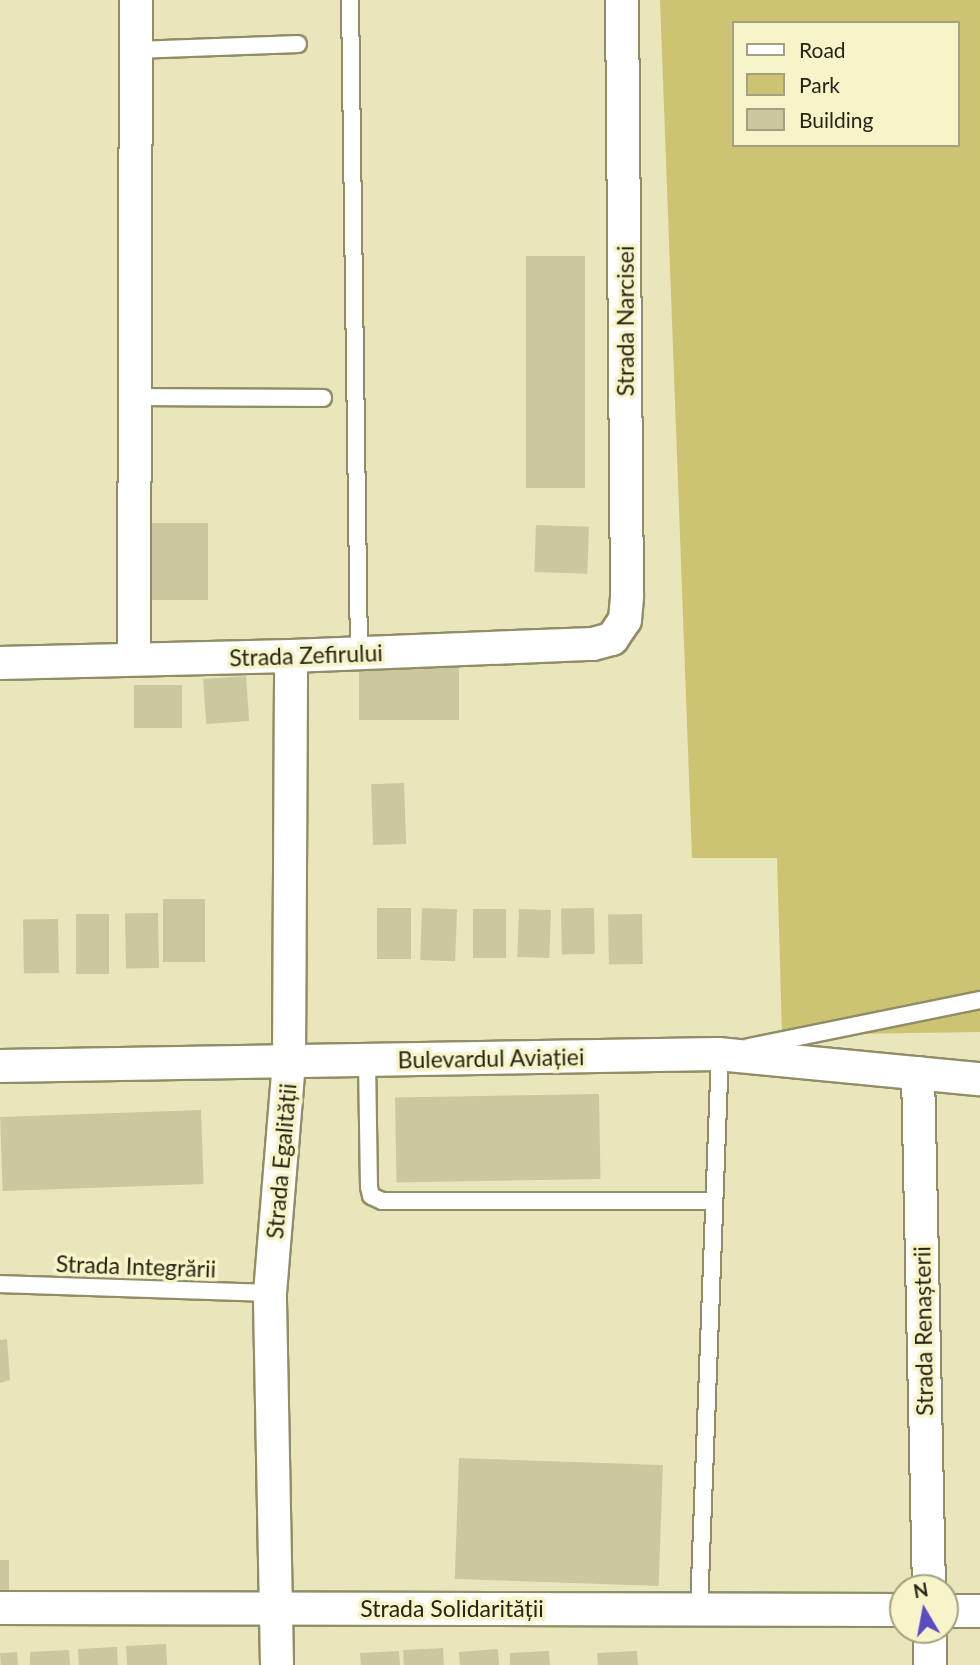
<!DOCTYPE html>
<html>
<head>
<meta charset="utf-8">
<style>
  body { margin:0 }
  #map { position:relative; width:980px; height:1665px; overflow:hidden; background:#eae6bc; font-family:Lato,sans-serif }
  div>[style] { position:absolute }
  .green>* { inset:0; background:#ccc472 }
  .building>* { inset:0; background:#cbc79e; transform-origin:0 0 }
  .roads { filter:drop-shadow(2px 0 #918d66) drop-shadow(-2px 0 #918d66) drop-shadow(0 2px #918d66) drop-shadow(0 -2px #918d66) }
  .service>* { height:16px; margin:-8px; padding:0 8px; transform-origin:8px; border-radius:8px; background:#fff }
  .minor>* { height:32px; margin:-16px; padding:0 16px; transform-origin:16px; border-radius:16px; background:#fff }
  span { translate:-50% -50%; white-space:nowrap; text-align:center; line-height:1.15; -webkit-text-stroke:7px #f7f4c9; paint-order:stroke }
  .street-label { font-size:23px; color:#262415 }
  .legend { position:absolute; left:732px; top:21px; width:228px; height:126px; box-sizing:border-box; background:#f7f4c9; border:2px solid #a3a181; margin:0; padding:9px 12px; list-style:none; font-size:21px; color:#262415 }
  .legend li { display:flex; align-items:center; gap:14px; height:35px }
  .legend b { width:35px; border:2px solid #a3a181 }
  .north { position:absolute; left:889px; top:1574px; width:70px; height:70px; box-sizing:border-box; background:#f7f4c9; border:2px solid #a3a181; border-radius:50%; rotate:350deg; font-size:19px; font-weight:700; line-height:28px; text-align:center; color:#262415 }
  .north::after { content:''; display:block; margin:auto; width:24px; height:32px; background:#5b4bc3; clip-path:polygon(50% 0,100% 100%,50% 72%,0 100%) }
</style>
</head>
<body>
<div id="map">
  <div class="green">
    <div style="clip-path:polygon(evenodd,660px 0,980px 0,980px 1032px,782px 1035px,777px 858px,692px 858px,660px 0,733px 23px,957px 23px,957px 145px,733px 145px,733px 23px)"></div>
  </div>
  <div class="building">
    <div style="left:526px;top:256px;width:59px;height:232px"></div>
    <div style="left:148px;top:523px;width:60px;height:77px"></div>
    <div style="left:536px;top:525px;width:53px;height:47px;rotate:2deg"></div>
    <div style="left:359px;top:660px;width:100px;height:60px"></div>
    <div style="left:246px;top:676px;width:45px;height:43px;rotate:86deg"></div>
    <div style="left:134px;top:685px;width:48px;height:43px"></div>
    <div style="left:404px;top:783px;width:61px;height:33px;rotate:88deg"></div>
    <div style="left:163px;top:899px;width:42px;height:63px"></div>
    <div style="left:377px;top:908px;width:34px;height:51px"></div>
    <div style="left:422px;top:908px;width:35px;height:52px;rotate:2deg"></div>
    <div style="left:594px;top:908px;width:46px;height:33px;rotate:89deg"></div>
    <div style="left:473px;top:909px;width:33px;height:49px"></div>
    <div style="left:519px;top:909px;width:32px;height:48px;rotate:2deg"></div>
    <div style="left:158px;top:913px;width:55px;height:33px;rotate:89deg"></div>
    <div style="left:76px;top:914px;width:33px;height:60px"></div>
    <div style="left:642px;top:914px;width:50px;height:34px;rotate:89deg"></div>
    <div style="left:58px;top:919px;width:54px;height:35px;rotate:89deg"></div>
    <div style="left:599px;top:1094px;width:85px;height:204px;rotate:89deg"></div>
    <div style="left:201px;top:1110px;width:74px;height:201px;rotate:88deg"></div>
    <div style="clip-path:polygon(7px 1339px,10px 1380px,0 1383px,0 1340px)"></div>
    <div style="left:459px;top:1458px;width:204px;height:121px;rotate:2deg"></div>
    <div style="left:0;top:1560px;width:9px;height:36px"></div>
    <div style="left:166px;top:1644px;width:21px;height:40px;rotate:87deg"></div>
    <div style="left:117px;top:1647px;width:18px;height:39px;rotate:87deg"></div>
    <div style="left:443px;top:1648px;width:17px;height:40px;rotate:87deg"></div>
    <div style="clip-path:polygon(498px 1649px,499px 1665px,460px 1665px,459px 1652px)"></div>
    <div style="clip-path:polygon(69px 1650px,70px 1665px,30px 1665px,30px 1652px)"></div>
    <div style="clip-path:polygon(399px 1651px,400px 1665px,361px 1665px,360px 1653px)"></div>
    <div style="clip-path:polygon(549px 1651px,550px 1665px,510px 1665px,510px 1653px)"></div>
    <div style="clip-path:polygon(637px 1651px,638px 1665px,598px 1665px,597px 1653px)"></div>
    <div style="left:17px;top:1652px;width:13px;height:17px;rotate:86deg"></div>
  </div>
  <div class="roads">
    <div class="service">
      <div style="left:350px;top:0;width:653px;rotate:89.21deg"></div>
      <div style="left:136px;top:50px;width:162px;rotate:-2.1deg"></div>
      <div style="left:135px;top:397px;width:188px;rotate:0.3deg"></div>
      <div style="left:749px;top:1047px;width:236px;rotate:-11.5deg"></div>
      <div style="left:367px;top:1060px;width:127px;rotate:89.1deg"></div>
      <div style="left:369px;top:1187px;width:9px;rotate:77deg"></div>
      <div style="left:371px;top:1196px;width:12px;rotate:24deg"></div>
      <div style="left:382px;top:1201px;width:331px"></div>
      <div style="left:0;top:1284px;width:270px;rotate:1.9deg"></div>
      <div style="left:699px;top:1609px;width:556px;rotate:-87.84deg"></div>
    </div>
    <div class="minor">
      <div style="left:134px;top:659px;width:659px;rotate:-89.83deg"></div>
      <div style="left:0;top:663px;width:291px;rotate:-1.4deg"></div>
      <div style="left:291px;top:656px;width:302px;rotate:-2.3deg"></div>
      <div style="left:593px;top:644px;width:20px;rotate:-15deg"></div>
      <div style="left:612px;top:639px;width:23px;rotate:-56deg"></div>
      <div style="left:625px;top:620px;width:25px;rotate:-85deg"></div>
      <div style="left:627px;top:595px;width:595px;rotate:-90.48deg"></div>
      <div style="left:0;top:1066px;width:718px;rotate:-0.96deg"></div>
      <div style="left:718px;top:1054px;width:263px;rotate:5.5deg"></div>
      <div style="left:918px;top:1073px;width:515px;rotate:88.78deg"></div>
      <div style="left:0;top:1608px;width:903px;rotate:0.13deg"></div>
      <div style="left:945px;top:1611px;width:35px"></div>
      <div style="left:930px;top:1630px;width:35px;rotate:90deg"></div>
      <div style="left:277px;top:1665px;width:372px;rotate:-91.1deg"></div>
      <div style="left:270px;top:1293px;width:233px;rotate:-85.3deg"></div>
      <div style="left:289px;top:1061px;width:405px;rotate:-89.7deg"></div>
    </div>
  </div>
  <div class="street-label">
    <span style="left:625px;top:321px;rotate:-90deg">Strada Narcisei</span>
    <span style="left:306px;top:655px;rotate:-2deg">Strada Zefirului</span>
    <span style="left:491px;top:1058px;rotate:-1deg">Bulevardul Aviației</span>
    <span style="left:281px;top:1161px;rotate:-85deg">Strada Egalității</span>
    <span style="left:136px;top:1266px;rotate:2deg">Strada Integrării</span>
    <span style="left:923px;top:1331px;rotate:-91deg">Strada Renașterii</span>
    <span style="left:452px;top:1608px">Strada Solidarității</span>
  </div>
  <ul class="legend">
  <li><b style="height:9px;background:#fff"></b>Road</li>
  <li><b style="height:19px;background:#ccc472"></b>Park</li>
  <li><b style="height:19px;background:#cbc79e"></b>Building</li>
  </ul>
  <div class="north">N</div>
</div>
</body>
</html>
